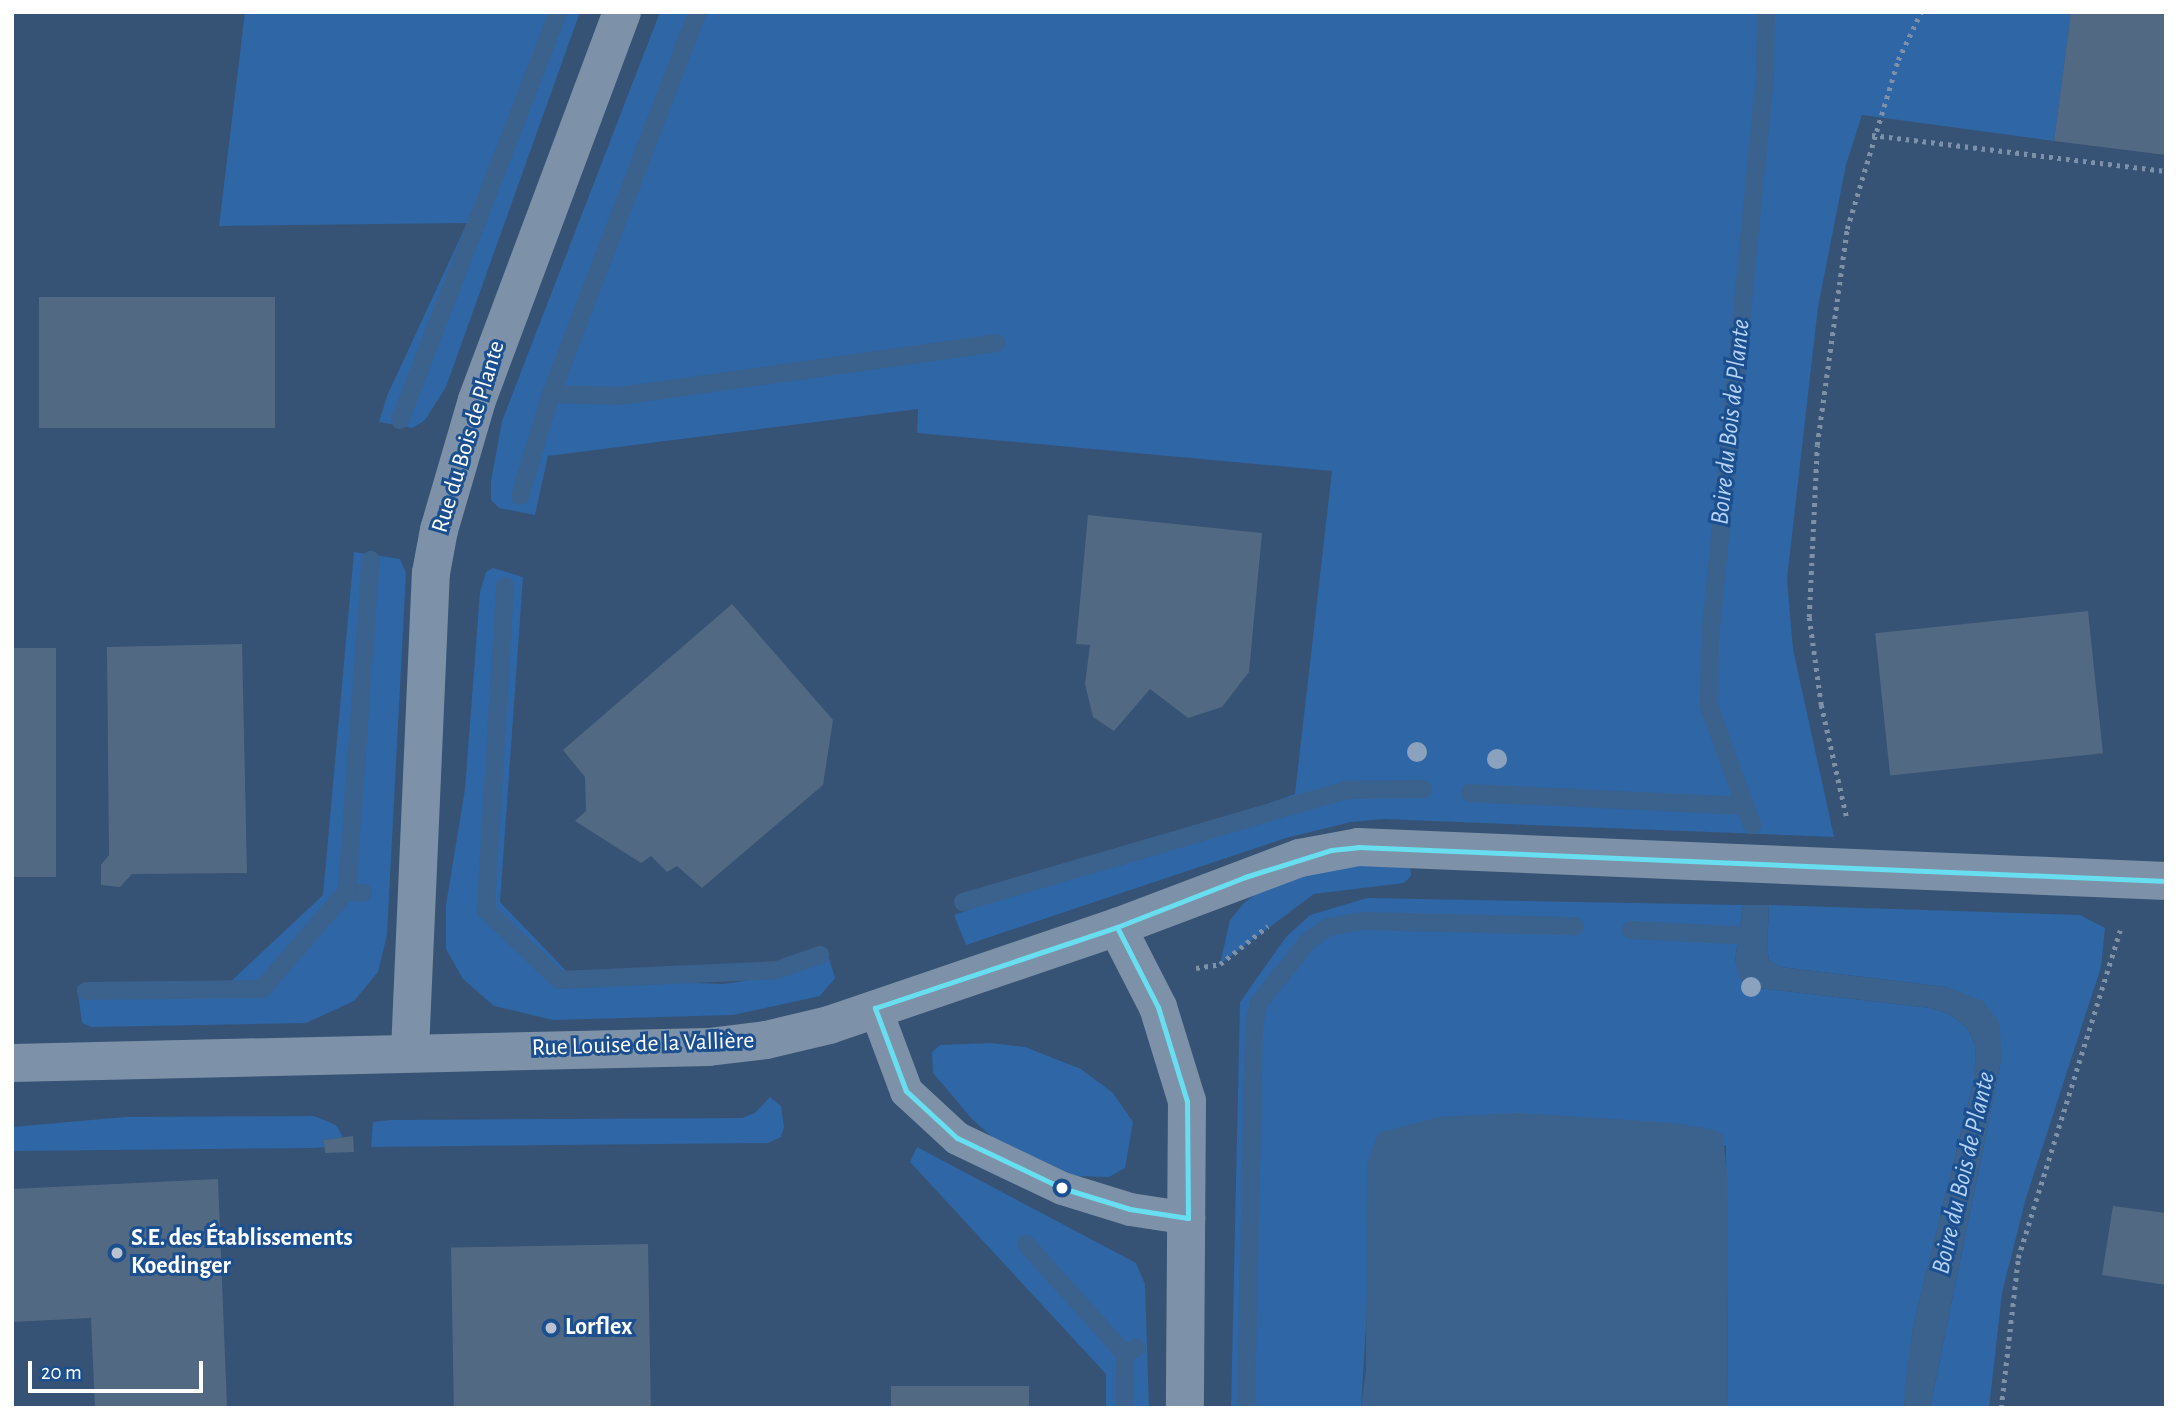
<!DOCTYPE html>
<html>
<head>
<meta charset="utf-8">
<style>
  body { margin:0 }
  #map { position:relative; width:2178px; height:1420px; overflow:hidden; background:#365274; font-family:"Alegreya Sans",sans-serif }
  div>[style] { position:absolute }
  .green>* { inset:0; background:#2f66a5 }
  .water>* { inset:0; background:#3b618d }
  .stream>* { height:18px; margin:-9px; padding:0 9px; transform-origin:9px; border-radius:9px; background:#3b618d }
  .building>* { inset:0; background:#526984; transform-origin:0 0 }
  .path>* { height:4.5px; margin-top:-2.25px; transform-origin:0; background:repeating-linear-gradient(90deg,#7d92a8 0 3.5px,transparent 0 8.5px) }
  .lane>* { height:33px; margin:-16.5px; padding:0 16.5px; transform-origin:16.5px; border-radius:16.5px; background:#7d92a8 }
  .street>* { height:38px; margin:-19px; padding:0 19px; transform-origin:19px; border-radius:19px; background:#7d92a8 }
  .bus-1>* { height:5px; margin:-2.5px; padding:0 2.5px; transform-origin:2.5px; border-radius:2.5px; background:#68dff0 }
  .trees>* { width:20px; height:20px; margin:-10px; border-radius:50%; background:#8aa2be }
  .dots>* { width:19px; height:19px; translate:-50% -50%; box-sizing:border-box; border:4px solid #1b4f8f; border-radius:50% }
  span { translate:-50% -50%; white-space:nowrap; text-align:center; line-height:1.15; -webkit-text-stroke:6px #1b4f8f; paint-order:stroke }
  .street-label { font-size:24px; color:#fff }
  .poi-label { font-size:24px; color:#fff; font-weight:700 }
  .left { translate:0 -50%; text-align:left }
  .water-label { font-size:26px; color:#b5d3f5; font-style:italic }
  .frame { position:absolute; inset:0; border:14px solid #fff; pointer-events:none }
  .scale { position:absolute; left:28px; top:1361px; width:175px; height:32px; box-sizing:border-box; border:4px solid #fff; border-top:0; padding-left:9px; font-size:21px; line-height:24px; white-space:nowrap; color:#fff; -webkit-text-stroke:5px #1b4f8f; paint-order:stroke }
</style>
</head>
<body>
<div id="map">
  <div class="green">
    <div style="clip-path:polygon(245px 12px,580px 12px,446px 387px,425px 420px,413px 428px,379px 422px,387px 396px,467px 223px,219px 226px)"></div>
    <div style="clip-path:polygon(660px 12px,2071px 12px,2054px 141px,1862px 115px,1846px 165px,1818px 307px,1787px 579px,1793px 649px,1834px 837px,1383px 819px,1351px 822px,1286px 838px,966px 945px,954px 915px,1295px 794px,1332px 471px,917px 433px,918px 409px,548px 456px,535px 515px,499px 508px,491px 500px,491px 481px,502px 421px)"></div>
    <div style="clip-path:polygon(354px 552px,400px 559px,406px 573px,387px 935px,378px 972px,354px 1001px,306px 1023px,91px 1027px,82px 1023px,77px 986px,227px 985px,323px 895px)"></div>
    <div style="clip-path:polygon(493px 568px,523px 577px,500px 902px,574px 979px,724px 984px,794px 973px,829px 958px,835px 978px,820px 996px,733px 1015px,553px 1020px,494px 1006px,463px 979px,446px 949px,446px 905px,465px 789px,480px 592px,486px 572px)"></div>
    <div style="clip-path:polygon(1343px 861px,1410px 863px,1411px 876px,1404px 883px,1314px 894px,1220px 964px,1230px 920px,1244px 903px,1275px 880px)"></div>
    <div style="clip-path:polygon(1367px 898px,1743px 905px,1735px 961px,1751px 987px,1931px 1008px,1949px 1014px,1967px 1028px,1976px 1046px,1974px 1080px,1913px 1326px,1904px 1408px,1728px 1408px,1726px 1145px,1368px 1293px,1361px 1408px,1231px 1408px,1240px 1002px,1286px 937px,1310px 915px)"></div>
    <div style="clip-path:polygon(1769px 905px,2080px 915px,2105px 928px,2101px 967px,2026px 1198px,2002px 1293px,1989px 1408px,1930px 1408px,2002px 1056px,1947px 987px,1780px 967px,1769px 960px,1767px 948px)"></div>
    <div style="clip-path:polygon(991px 1043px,1025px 1047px,1081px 1069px,1113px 1093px,1133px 1122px,1125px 1168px,1109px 1177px,1075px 1176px,992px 1137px,972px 1119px,933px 1073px,932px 1052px,940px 1045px)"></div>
    <div style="clip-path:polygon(770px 1097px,781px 1106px,784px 1127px,781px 1137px,768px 1143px,371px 1147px,373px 1122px,390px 1120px,742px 1118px,755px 1113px)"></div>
    <div style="clip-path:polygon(314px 1116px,336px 1125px,343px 1137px,325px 1140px,325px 1147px,315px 1148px,12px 1151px,12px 1127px,125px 1117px)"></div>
    <div style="clip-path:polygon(917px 1147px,1136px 1263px,1145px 1284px,1149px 1408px,1106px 1408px,1106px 1374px,910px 1162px)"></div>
  </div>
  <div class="water">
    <div style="clip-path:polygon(1743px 905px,1769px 905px,1767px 948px,1769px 960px,1780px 967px,1947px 987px,1983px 1001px,1999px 1023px,2002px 1056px,1930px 1408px,1904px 1408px,1905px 1386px,1913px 1326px,1974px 1080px,1976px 1046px,1967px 1028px,1949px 1014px,1931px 1008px,1751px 987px,1740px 979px,1735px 961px)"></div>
    <div style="clip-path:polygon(1519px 1113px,1673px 1123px,1715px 1130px,1723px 1136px,1727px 1174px,1728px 1408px,1361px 1408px,1366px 1369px,1367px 1165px,1378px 1133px,1439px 1117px)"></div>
  </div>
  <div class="stream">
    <div style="left:551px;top:394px;width:69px;rotate:1.7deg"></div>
    <div style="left:620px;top:396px;width:380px;rotate:-8deg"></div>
    <div style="left:400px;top:420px;width:438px;rotate:-68.8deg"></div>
    <div style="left:520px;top:496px;width:107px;rotate:-73.1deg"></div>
    <div style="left:551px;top:394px;width:409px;rotate:-69deg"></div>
    <div style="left:505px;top:586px;width:325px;rotate:93.4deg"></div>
    <div style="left:486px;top:910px;width:101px;rotate:43.8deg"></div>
    <div style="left:559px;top:980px;width:218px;rotate:-2.6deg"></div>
    <div style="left:777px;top:970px;width:46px;rotate:-19.2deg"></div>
    <div style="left:1470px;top:793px;width:276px;rotate:2.7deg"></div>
    <div style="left:1752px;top:825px;width:127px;rotate:-109.9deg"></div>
    <div style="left:1709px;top:706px;width:67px;rotate:-89.1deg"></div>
    <div style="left:1710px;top:639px;width:566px;rotate:-84.42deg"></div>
    <div style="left:1765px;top:76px;width:64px;rotate:-89.1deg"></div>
    <div style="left:363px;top:893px;width:16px;rotate:-173deg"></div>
    <div style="left:347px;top:891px;width:332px;rotate:-85.9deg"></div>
    <div style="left:963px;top:902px;width:399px;rotate:-16.3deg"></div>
    <div style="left:1346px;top:790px;width:77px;rotate:-0.7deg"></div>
    <div style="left:1631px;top:930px;width:122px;rotate:2.8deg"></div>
    <div style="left:86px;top:991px;width:176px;rotate:-0.7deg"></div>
    <div style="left:262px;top:989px;width:130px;rotate:-49.1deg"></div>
    <div style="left:1026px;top:1244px;width:148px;rotate:48deg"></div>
    <div style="left:1125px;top:1354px;width:13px;rotate:-29deg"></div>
    <div style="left:1125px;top:1408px;width:54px;rotate:-90deg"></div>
    <div style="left:1246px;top:1408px;width:384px;rotate:-88.8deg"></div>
    <div style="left:1254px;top:1024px;width:22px;rotate:-77deg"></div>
    <div style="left:1259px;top:1003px;width:79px;rotate:-51.7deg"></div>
    <div style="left:1308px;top:941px;width:24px;rotate:-35deg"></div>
    <div style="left:1328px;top:927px;width:36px;rotate:-10deg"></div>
    <div style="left:1363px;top:921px;width:212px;rotate:1.4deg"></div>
  </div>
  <div class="building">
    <div style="clip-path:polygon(2071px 12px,2166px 12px,2166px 155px,2054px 141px)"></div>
    <div style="left:275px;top:297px;width:131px;height:236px;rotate:90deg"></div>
    <div style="clip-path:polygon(1088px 515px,1262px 533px,1249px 672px,1222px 707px,1188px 718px,1150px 689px,1114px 731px,1093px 717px,1085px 684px,1090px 645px,1076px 644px)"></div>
    <div style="clip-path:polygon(732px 604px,833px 720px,823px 785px,702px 888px,677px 866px,667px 872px,651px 856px,641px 863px,575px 821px,586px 811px,585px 777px,563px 750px)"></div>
    <div style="left:2088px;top:611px;width:143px;height:214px;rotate:84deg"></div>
    <div style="clip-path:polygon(242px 644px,247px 873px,132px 874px,120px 887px,101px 885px,101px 865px,109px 855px,107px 647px)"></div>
    <div style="left:12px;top:648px;width:44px;height:229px"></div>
    <div style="clip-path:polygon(353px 1136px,354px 1152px,325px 1153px,324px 1140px)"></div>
    <div style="clip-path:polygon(218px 1179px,227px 1408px,95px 1408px,91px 1318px,12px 1322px,12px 1189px)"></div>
    <div style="clip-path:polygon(2113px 1206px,2166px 1213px,2166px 1285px,2102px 1275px)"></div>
    <div style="left:648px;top:1244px;width:164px;height:197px;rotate:89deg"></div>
    <div style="left:891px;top:1386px;width:138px;height:22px"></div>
  </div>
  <div class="path">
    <div style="left:1872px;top:135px;width:296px;rotate:7deg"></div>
    <div style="left:1846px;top:816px;width:114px;rotate:-102.7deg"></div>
    <div style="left:1821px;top:705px;width:89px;rotate:-97.8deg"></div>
    <div style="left:1809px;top:617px;width:172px;rotate:-87.3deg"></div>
    <div style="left:1817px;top:445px;width:218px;rotate:-82.1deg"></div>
    <div style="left:1847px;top:229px;width:177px;rotate:-73.2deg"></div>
    <div style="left:1898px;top:60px;width:53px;rotate:-64.4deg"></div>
    <div style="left:1196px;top:968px;width:24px;rotate:-9deg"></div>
    <div style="left:1220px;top:964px;width:61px;rotate:-38.4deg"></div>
    <div style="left:2001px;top:1408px;width:151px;rotate:-83.5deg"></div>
    <div style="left:2018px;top:1258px;width:343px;rotate:-72.7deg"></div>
  </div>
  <div class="lane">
    <div style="left:875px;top:1008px;width:89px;rotate:69.5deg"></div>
    <div style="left:906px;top:1091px;width:69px;rotate:42.7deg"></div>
    <div style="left:957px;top:1138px;width:116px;rotate:25.5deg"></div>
    <div style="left:1062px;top:1188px;width:71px;rotate:17.2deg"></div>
    <div style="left:1130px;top:1209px;width:59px;rotate:8.8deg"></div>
  </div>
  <div class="street">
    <div style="left:1117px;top:927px;width:90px;rotate:62.9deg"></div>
    <div style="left:1158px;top:1007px;width:98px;rotate:72.9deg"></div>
    <div style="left:1187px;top:1101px;width:307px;rotate:90.4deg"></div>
    <div style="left:410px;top:1051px;width:478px;rotate:-87.5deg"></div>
    <div style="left:431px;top:573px;width:44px;rotate:-79.5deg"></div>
    <div style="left:439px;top:530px;width:135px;rotate:-73.7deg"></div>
    <div style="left:477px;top:400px;width:414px;rotate:-69.5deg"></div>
    <div style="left:12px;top:1063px;width:697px;rotate:-1.32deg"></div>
    <div style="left:709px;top:1047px;width:57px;rotate:-7deg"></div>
    <div style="left:766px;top:1040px;width:65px;rotate:-13.4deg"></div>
    <div style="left:829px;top:1025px;width:304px;rotate:-18.8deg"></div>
    <div style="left:1117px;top:927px;width:196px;rotate:-20.7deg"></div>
    <div style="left:1300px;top:858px;width:59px;rotate:-10.7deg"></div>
    <div style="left:1358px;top:847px;width:809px;rotate:2.41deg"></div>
  </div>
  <div class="bus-1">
    <div style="left:1117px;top:927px;width:90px;rotate:62.9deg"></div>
    <div style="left:1158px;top:1007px;width:98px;rotate:72.9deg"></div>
    <div style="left:1187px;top:1101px;width:117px;rotate:89.5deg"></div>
    <div style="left:1188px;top:1218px;width:59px;rotate:-171.2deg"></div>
    <div style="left:1130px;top:1209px;width:71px;rotate:-162.8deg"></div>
    <div style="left:1062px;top:1188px;width:116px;rotate:-154.5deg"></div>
    <div style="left:957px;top:1138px;width:69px;rotate:-137.3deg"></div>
    <div style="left:906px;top:1091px;width:89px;rotate:-110.5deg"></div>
    <div style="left:875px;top:1008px;width:255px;rotate:-18.5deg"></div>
    <div style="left:1117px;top:927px;width:137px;rotate:-21.3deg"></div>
    <div style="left:1245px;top:877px;width:90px;rotate:-17.4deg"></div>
    <div style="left:1331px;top:850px;width:27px;rotate:-6deg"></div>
    <div style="left:1358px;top:847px;width:809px;rotate:2.41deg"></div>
  </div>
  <div class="trees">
    <div style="left:1417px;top:752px"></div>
    <div style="left:1497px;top:759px"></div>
    <div style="left:1751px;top:987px"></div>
  </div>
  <div class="dots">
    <div style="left:1062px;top:1188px;background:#fff"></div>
    <div style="left:117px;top:1253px;background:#b9c2ce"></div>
    <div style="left:551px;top:1328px;background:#b9c2ce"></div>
  </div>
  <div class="street-label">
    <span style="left:469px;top:437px;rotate:-73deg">Rue du Bois de Plante</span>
    <span style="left:643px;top:1045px;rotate:-2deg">Rue Louise de la Vallière</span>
  </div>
  <div class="poi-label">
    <span class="left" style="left:131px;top:1253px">S.E. des Établissements<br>Koedinger</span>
    <span class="left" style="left:565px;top:1328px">Lorflex</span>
  </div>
  <div class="water-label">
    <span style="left:1731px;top:422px;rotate:-84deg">Boire du Bois de Plante</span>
    <span style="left:1964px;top:1173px;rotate:-77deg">Boire du Bois de Plante</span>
  </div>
  <div class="frame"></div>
  <div class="scale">20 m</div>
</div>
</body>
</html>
